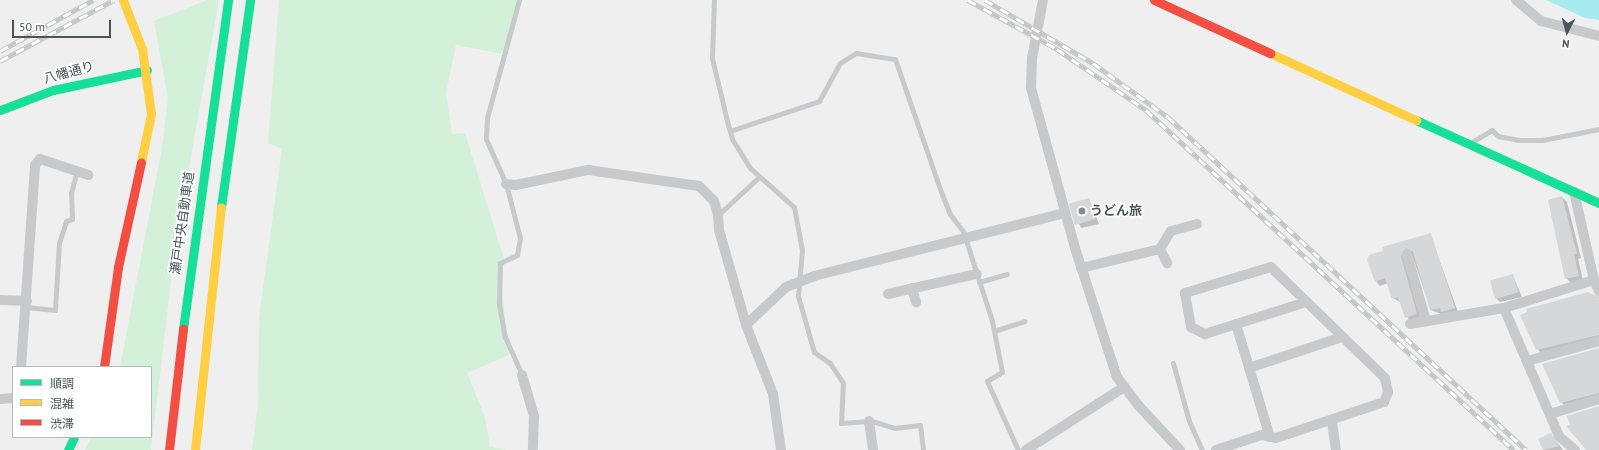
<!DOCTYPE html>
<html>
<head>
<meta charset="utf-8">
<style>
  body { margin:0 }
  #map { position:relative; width:1599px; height:450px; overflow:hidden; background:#f0efef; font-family:"PT Sans","Noto Sans JP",sans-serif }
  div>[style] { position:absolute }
  .green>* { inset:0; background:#d3f0d9 }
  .water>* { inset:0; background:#a7ebee }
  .shadow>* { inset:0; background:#0003 }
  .building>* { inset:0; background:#d6d7d8; transform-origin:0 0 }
  .lane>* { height:5px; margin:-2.5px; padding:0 2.5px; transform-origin:2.5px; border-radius:2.5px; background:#c7cacc }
  .street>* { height:10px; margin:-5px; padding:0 5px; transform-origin:5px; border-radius:5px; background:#c7cacc }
  .fast>* { height:9px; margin:-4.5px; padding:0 4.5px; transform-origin:4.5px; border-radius:4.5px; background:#16e098 }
  .slow>* { height:9px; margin:-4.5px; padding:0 4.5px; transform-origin:4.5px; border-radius:4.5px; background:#ffcf43 }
  .jam>* { height:9px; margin:-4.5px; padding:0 4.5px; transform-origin:4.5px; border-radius:4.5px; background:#f24e42 }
  .rail>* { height:4.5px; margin-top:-2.25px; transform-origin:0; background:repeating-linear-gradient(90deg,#fff 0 9px,#c3c5c6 0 18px); box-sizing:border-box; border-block:1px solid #c3c5c6 }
  .dots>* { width:11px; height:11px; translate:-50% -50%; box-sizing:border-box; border:2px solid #fff; border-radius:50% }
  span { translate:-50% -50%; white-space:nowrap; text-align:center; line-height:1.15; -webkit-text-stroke:3.5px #fff; paint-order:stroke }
  .street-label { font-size:13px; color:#46565c }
  .poi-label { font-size:13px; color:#46565c; font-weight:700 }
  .left { translate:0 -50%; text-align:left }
  .legend { position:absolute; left:12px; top:366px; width:140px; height:72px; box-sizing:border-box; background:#fff; border:1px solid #b5bbbe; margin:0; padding:5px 7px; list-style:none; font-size:12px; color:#46565c }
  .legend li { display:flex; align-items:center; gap:8px; height:20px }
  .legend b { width:20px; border:1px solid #b5bbbe }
  .north { position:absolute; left:1547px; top:12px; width:40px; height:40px; -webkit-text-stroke:3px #fff; paint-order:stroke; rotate:186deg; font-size:11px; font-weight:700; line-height:16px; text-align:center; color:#46565c }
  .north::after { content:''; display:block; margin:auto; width:14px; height:18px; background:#46565c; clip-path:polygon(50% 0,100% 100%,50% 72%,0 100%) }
  .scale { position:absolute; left:12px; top:20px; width:99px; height:18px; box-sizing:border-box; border:2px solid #46565c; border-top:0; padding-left:5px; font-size:12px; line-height:14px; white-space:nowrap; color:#46565c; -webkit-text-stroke:3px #fff; paint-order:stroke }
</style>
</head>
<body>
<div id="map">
  <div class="green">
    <div style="clip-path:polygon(207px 0,219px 0,176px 240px,151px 450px,85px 450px,91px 437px,151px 437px,151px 367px,120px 367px,162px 148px,168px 98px,154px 21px)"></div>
    <div style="clip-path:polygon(279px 0,522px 0,508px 55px,456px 45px,446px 93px,452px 134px,465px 133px,504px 259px,500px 271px,509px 355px,467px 373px,485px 417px,490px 447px,508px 450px,252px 450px,258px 404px,259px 318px,282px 149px,268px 143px)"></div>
  </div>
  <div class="water">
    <div style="clip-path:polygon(1546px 0,1599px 0,1599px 20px,1585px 18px)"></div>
  </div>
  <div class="shadow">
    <div style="clip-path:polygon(1562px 197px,1567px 202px,1581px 258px,1578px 259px,1583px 280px,1571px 283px,1566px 278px)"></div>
    <div style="clip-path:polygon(1089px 199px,1099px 224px,1081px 228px,1071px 204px)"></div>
    <div style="clip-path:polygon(1430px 234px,1458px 312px,1446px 316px,1431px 310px,1411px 252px,1421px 318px,1410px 322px,1400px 302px,1393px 298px,1388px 283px,1380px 286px,1376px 281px,1370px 256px)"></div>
    <div style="clip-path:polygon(1513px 276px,1522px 297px,1500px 302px,1495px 297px)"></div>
    <div style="clip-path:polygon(1599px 298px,1599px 340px,1544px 356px,1539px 351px,1521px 315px)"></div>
    <div style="clip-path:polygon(1599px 349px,1599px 398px,1566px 407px,1561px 402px)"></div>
    <div style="clip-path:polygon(1550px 434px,1555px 439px,1563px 450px,1544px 450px,1539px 440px)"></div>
  </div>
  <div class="building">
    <div style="clip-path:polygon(1562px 196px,1577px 254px,1574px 254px,1579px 276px,1565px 279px,1548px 200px)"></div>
    <div style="left:1089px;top:198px;width:22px;height:21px;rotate:74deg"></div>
    <div style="clip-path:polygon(1431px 233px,1455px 308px,1441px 312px,1440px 308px,1430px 310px,1413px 252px,1406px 248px,1401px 256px,1417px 314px,1405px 318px,1398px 297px,1392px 299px,1385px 278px,1375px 282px,1367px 260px,1369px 255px,1383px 251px,1382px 247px)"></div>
    <div style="left:1513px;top:274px;width:19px;height:24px;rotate:74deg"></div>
    <div style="clip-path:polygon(1588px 292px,1599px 297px,1599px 335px,1536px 350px,1520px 315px,1527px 312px,1526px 309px)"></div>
    <div style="clip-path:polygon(1599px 348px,1599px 393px,1560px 403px,1542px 364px)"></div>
    <div style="clip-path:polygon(1599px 406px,1599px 450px,1586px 450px,1566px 426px,1570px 425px,1567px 416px)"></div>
    <div style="clip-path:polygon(1551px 433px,1560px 446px,1543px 450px,1538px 439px)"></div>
  </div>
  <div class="lane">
    <div style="left:519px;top:0;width:122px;rotate:105.2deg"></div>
    <div style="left:487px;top:118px;width:21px;rotate:93deg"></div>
    <div style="left:486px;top:139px;width:49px;rotate:66deg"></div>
    <div style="left:506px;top:184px;width:56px;rotate:75.5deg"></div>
    <div style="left:520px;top:238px;width:17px;rotate:100deg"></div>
    <div style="left:517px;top:255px;width:19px;rotate:155deg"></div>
    <div style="left:500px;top:263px;width:41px;rotate:91.4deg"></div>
    <div style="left:499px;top:304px;width:34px;rotate:80deg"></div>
    <div style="left:505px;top:337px;width:42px;rotate:65.9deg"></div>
    <div style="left:714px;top:0;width:58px;rotate:92deg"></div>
    <div style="left:712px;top:58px;width:65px;rotate:76.6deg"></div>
    <div style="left:727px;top:121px;width:19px;rotate:74deg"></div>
    <div style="left:732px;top:139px;width:34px;rotate:58deg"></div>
    <div style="left:750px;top:168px;width:59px;rotate:41.6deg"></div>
    <div style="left:794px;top:207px;width:44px;rotate:79.5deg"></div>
    <div style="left:802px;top:250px;width:46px;rotate:95deg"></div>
    <div style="left:798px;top:296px;width:58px;rotate:74.1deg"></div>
    <div style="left:814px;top:352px;width:19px;rotate:35deg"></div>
    <div style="left:830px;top:363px;width:24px;rotate:57deg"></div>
    <div style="left:843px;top:383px;width:40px;rotate:92.9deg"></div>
    <div style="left:841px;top:423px;width:31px;rotate:-4deg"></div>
    <div style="left:872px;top:421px;width:24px;rotate:17deg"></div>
    <div style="left:895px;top:428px;width:25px;rotate:-7deg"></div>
    <div style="left:920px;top:425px;width:25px;rotate:83deg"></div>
    <div style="left:730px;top:131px;width:94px;rotate:-18.6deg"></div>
    <div style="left:819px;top:101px;width:43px;rotate:-61.1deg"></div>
    <div style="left:840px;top:63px;width:19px;rotate:-32deg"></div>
    <div style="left:856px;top:53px;width:39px;rotate:9deg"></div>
    <div style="left:895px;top:59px;width:141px;rotate:70.9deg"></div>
    <div style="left:941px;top:192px;width:24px;rotate:68deg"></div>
    <div style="left:950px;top:214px;width:21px;rotate:53deg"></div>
    <div style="left:963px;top:231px;width:95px;rotate:72.1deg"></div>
    <div style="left:992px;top:321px;width:52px;rotate:78.9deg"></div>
    <div style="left:1002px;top:372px;width:17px;rotate:149deg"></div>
    <div style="left:987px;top:381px;width:76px;rotate:65.8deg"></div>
    <div style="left:1472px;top:142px;width:23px;rotate:-31deg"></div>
    <div style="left:1492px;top:130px;width:8px;rotate:45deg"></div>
    <div style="left:1498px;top:136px;width:20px;rotate:11deg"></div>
    <div style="left:1518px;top:140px;width:24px"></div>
    <div style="left:1542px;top:140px;width:58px;rotate:-10.9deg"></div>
    <div style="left:718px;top:215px;width:56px;rotate:-42.8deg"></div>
    <div style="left:979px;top:282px;width:29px;rotate:-16deg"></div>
    <div style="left:26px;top:307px;width:29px;rotate:6deg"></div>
    <div style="left:55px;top:310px;width:67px;rotate:-86.6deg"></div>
    <div style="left:59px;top:243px;width:23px;rotate:-72deg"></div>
    <div style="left:66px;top:221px;width:6px;rotate:-18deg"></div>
    <div style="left:72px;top:219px;width:26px;rotate:-92deg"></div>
    <div style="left:71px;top:193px;width:23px;rotate:-75deg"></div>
    <div style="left:994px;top:331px;width:32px;rotate:-18deg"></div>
    <div style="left:1173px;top:363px;width:60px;rotate:74.6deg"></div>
    <div style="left:1189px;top:421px;width:32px;rotate:66deg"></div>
  </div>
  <div class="street">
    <div style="left:1043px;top:0;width:59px;rotate:100.7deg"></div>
    <div style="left:1032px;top:58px;width:30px;rotate:92deg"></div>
    <div style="left:1031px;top:88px;width:166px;rotate:74.6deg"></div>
    <div style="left:1075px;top:248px;width:136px;rotate:72deg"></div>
    <div style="left:1117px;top:377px;width:35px;rotate:53deg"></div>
    <div style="left:1138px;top:405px;width:62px;rotate:47deg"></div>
    <div style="left:1516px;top:0;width:33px;rotate:40deg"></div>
    <div style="left:1541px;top:21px;width:60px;rotate:14.5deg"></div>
    <div style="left:506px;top:184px;width:10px;rotate:6deg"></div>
    <div style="left:516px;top:185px;width:74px;rotate:-11.8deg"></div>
    <div style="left:588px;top:170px;width:112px;rotate:8.2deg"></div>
    <div style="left:699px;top:186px;width:21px;rotate:45deg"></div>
    <div style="left:714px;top:201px;width:15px;rotate:74deg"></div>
    <div style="left:718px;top:215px;width:15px;rotate:86deg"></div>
    <div style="left:719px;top:230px;width:99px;rotate:74.1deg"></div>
    <div style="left:746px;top:325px;width:74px;rotate:68.6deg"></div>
    <div style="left:773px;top:394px;width:57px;rotate:81.9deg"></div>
    <div style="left:1574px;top:192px;width:90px;rotate:77.2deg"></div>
    <div style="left:1160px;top:249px;width:21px;rotate:-59deg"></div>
    <div style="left:1171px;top:231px;width:27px;rotate:-15deg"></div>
    <div style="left:1407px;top:254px;width:70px;rotate:74.2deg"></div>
    <div style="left:1081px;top:268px;width:81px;rotate:-13.5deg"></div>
    <div style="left:1160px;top:249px;width:16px;rotate:63deg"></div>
    <div style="left:912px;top:288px;width:15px;rotate:74deg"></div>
    <div style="left:888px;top:294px;width:91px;rotate:-12.7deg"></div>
    <div style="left:0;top:300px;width:27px;rotate:2deg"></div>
    <div style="left:1236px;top:324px;width:118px;rotate:73.3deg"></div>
    <div style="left:1410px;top:324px;width:95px;rotate:-9.7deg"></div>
    <div style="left:746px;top:325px;width:55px;rotate:-43.5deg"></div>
    <div style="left:786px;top:287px;width:30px;rotate:-21deg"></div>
    <div style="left:814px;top:276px;width:259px;rotate:-14.1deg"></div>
    <div style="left:1527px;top:361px;width:75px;rotate:-15.5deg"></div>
    <div style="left:21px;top:367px;width:202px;rotate:-86deg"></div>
    <div style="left:35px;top:165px;width:8px;rotate:-50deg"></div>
    <div style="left:40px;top:159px;width:51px;rotate:18.4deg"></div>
    <div style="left:1249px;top:368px;width:98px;rotate:-18.4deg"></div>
    <div style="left:522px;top:375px;width:43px;rotate:73.7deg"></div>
    <div style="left:534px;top:416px;width:34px;rotate:92deg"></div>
    <div style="left:0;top:399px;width:13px;rotate:-4deg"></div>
    <div style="left:1550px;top:414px;width:51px;rotate:-17deg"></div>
    <div style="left:869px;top:421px;width:29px;rotate:82deg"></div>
    <div style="left:1332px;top:422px;width:28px;rotate:82deg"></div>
    <div style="left:1026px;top:450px;width:117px;rotate:-32.7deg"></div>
    <div style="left:1216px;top:450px;width:48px;rotate:-18.1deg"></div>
    <div style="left:1262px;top:435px;width:14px;rotate:12deg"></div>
    <div style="left:1276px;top:438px;width:114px;rotate:-18.4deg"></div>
    <div style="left:1384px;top:402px;width:11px;rotate:-68deg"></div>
    <div style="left:1388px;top:392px;width:14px;rotate:-102deg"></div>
    <div style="left:1385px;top:378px;width:159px;rotate:-135.8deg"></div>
    <div style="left:1271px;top:267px;width:90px;rotate:163.2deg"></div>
    <div style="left:1185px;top:293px;width:35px;rotate:80deg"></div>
    <div style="left:1191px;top:327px;width:16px;rotate:27deg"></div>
    <div style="left:1205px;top:334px;width:106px;rotate:-17.6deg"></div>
    <div style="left:1575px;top:450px;width:21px;rotate:-139deg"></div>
    <div style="left:1559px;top:436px;width:139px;rotate:-113.3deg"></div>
    <div style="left:1504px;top:308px;width:94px;rotate:-17.3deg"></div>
    <div style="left:1594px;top:280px;width:12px;rotate:66deg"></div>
  </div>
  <div class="fast">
    <div style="left:0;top:110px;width:57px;rotate:-20.7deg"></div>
    <div style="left:53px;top:90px;width:96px;rotate:-12deg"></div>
    <div style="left:1416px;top:120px;width:201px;rotate:24.4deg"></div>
    <div style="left:221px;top:207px;width:209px;rotate:-82deg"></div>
    <div style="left:183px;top:329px;width:332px;rotate:-82.2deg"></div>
    <div style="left:68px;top:450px;width:14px;rotate:-65deg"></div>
  </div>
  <div class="slow">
    <div style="left:123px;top:0;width:53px;rotate:68.8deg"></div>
    <div style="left:142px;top:49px;width:66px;rotate:82.1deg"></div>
    <div style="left:151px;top:114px;width:49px;rotate:101.8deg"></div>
    <div style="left:1270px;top:53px;width:161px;rotate:24.7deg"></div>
    <div style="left:195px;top:450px;width:244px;rotate:-83.9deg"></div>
  </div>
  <div class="jam">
    <div style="left:1154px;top:0;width:128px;rotate:24.6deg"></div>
    <div style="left:104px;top:367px;width:101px;rotate:-82deg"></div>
    <div style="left:118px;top:267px;width:107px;rotate:-77.6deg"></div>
    <div style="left:169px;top:450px;width:122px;rotate:-83.4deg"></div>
  </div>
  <div class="rail">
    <div style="left:968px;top:0;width:102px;rotate:28.8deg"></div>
    <div style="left:1057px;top:49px;width:108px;rotate:34.4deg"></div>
    <div style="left:1146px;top:110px;width:501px;rotate:42.74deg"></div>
    <div style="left:985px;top:0;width:125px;rotate:30.3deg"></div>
    <div style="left:1093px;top:63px;width:92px;rotate:35.8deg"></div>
    <div style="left:1168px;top:117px;width:489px;rotate:42.9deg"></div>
    <div style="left:0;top:51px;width:106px;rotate:-28.7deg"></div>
    <div style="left:0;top:61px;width:129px;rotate:-28.2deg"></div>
  </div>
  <div class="dots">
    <div style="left:1082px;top:211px;background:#828c8f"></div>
  </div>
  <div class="street-label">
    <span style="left:69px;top:73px;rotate:-15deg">八幡通り</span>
    <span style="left:183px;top:223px;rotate:-82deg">瀬戸中央自動車道</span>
  </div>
  <div class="poi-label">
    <span class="left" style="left:1090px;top:211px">うどん旅</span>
  </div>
  <ul class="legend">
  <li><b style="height:5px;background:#16e098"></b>順調</li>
  <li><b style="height:5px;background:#ffcf43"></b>混雑</li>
  <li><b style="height:5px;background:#f24e42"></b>渋滞</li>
  </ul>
  <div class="north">N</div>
  <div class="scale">50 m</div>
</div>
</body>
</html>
